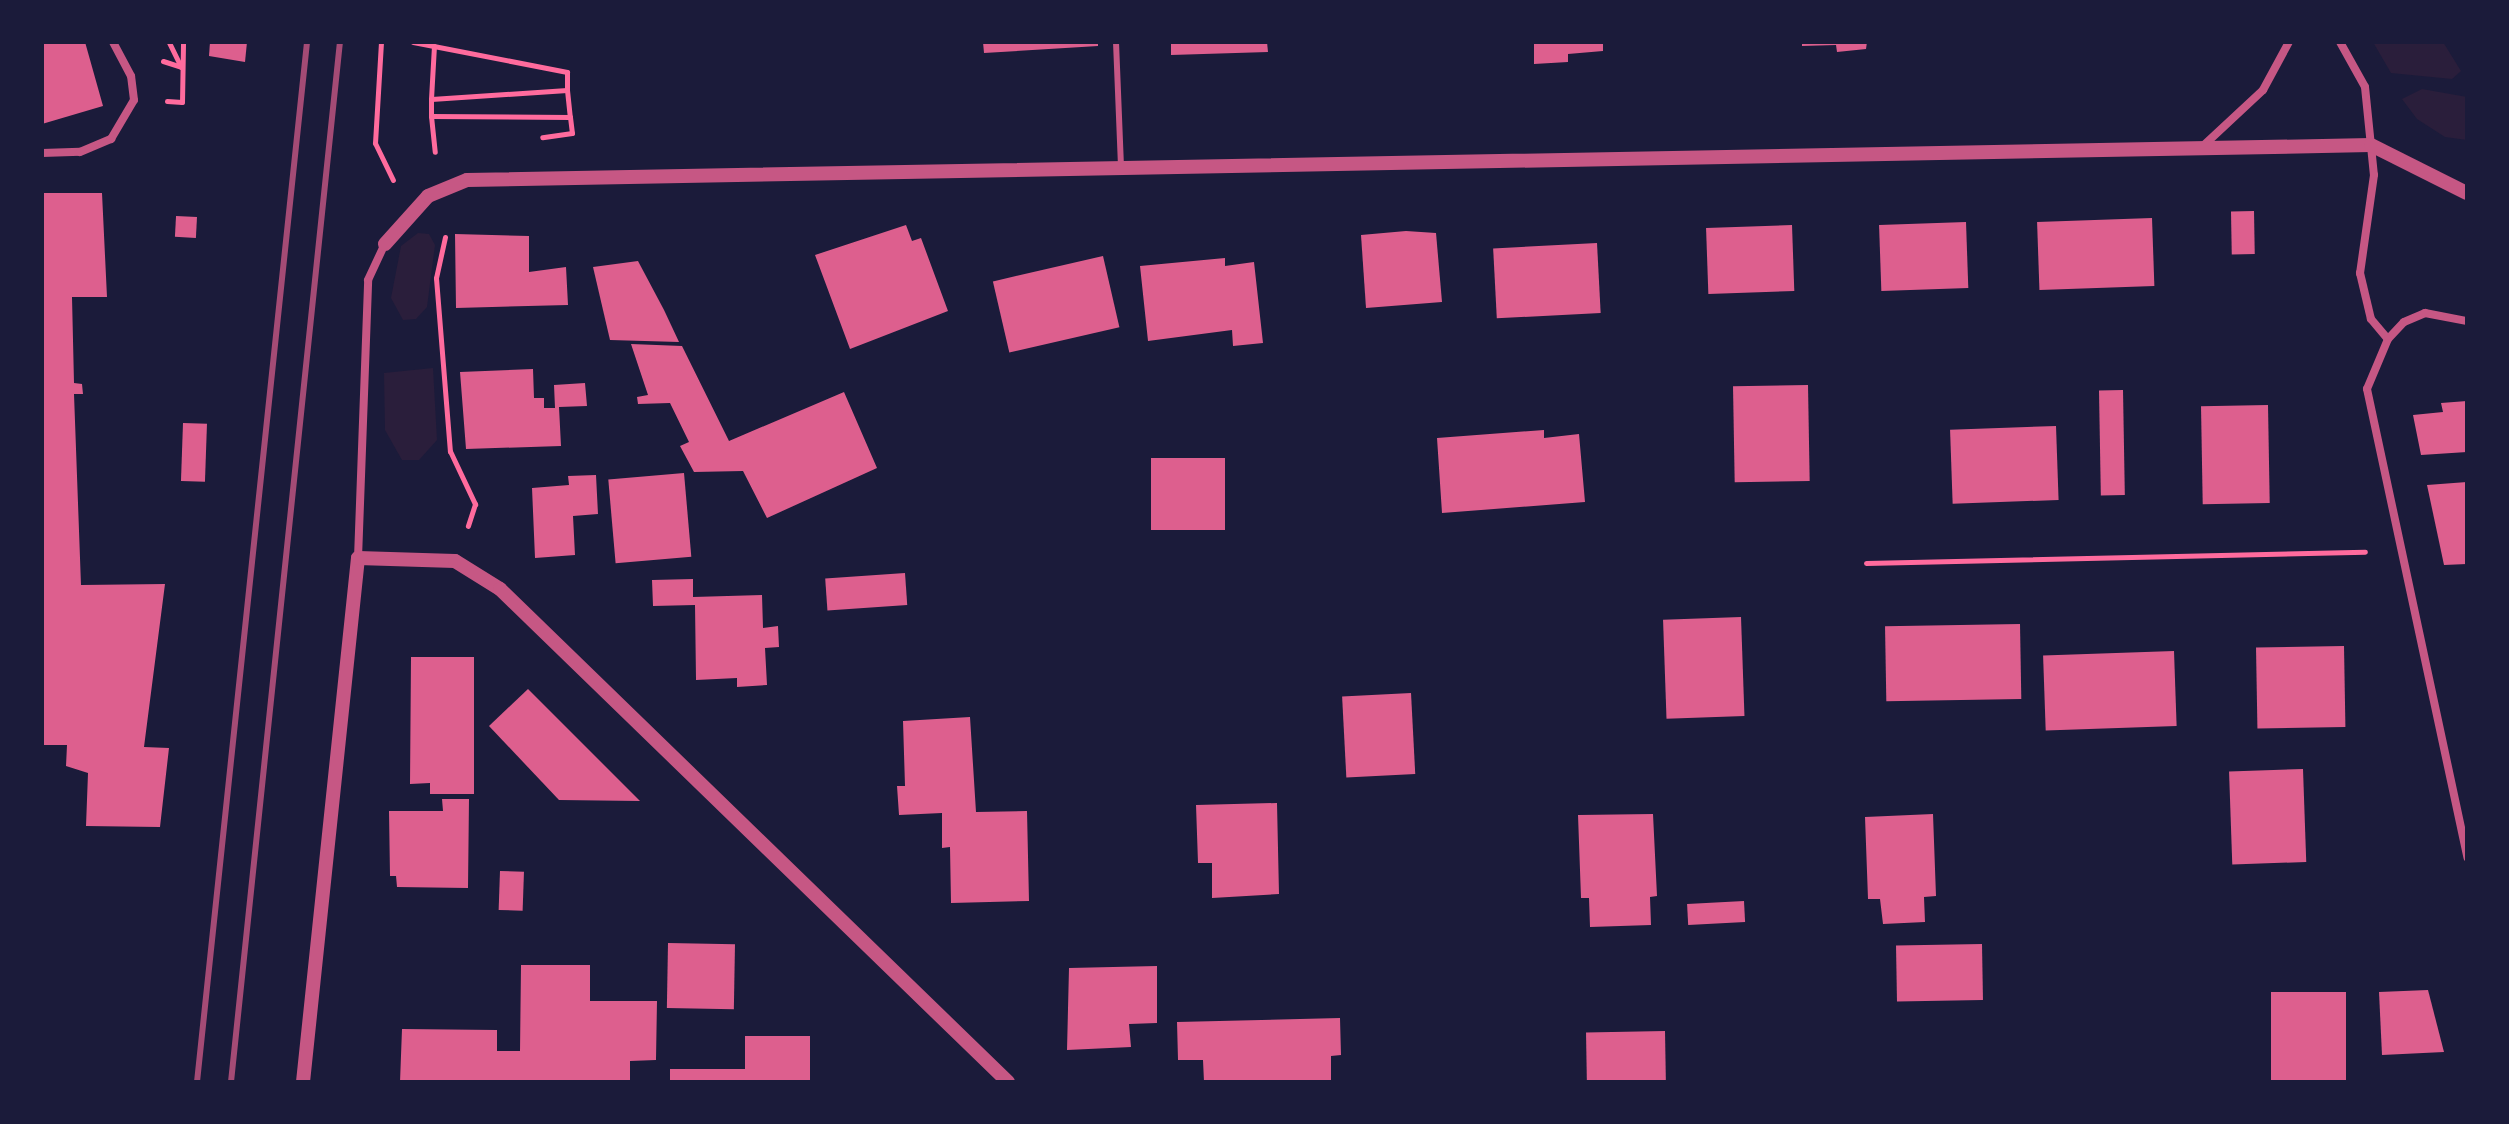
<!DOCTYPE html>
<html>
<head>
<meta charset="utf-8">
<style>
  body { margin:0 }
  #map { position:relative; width:2509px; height:1124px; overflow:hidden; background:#1b1b3a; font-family:"Open Sans",sans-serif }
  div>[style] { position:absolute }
  .green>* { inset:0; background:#2a1e3b }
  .building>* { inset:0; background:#dd5f8e; transform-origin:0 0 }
  .path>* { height:5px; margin:-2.5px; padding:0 2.5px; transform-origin:2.5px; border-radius:2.5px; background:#ff6b9d }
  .service>* { height:6px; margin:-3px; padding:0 3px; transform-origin:3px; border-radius:3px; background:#c65784 }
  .minor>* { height:8px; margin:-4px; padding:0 4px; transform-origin:4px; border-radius:4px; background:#c65784 }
  .tertiary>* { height:14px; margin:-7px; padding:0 7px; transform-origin:7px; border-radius:7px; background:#c65784 }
  .rail>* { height:6px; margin:-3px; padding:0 3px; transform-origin:3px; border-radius:3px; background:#a44b75 }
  span { translate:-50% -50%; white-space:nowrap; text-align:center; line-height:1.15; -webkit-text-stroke:8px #1b1b3a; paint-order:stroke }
  .frame { position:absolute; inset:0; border:44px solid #1b1b3a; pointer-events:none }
</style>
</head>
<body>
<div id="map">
  <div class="green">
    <div style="clip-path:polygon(2373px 42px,2443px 42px,2461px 71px,2452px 79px,2391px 73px)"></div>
    <div style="clip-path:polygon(2422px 89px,2467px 97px,2467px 140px,2445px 137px,2417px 119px,2402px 99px)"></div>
    <div style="clip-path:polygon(418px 233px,429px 234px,435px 245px,427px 307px,416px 319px,403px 320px,391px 298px,401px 246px)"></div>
    <div style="clip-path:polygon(433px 368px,437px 440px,419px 460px,402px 460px,385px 430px,384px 373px)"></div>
  </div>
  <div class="building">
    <div style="clip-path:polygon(42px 42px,85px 42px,103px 106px,42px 124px)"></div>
    <div style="clip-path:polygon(210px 42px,247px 42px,245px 62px,209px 56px)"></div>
    <div style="clip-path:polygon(983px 42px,1098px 42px,1098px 46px,984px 53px)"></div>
    <div style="clip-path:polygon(1171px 42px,1267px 42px,1268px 52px,1171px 55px)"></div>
    <div style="clip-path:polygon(1534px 42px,1603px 42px,1603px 51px,1568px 54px,1568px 62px,1534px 64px)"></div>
    <div style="clip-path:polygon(1802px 42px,1867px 42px,1866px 49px,1837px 52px,1836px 45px,1802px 46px)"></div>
    <div style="clip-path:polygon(42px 193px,102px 193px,107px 297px,72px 297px,74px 383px,82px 384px,83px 394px,74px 394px,81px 585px,165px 584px,144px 747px,169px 748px,160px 827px,86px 826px,88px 773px,66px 766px,67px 745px,42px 745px)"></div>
    <div style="left:2254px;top:211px;width:43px;height:23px;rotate:89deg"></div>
    <div style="left:197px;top:217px;width:21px;height:21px;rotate:93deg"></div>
    <div style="left:2152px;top:218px;width:68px;height:115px;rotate:88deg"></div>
    <div style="left:1966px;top:222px;width:66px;height:87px;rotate:88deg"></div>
    <div style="clip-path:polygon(906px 225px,912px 241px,921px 238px,948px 311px,850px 349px,815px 255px)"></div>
    <div style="left:1792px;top:225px;width:66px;height:86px;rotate:88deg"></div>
    <div style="clip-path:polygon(1406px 231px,1436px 233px,1442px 302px,1366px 308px,1361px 235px)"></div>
    <div style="clip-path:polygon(455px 234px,529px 236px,529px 272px,566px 267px,568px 305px,456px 308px)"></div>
    <div style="left:1597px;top:243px;width:70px;height:104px;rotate:87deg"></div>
    <div style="left:1103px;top:256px;width:73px;height:113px;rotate:77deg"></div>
    <div style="clip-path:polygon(1225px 258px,1225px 266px,1254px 262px,1263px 343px,1233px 346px,1232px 330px,1148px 341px,1140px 266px)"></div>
    <div style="clip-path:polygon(638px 261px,664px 310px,679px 342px,610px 340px,593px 267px)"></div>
    <div style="clip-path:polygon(631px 344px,682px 346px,729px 441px,844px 392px,877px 468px,767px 518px,743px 471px,694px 472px,680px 446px,689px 442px,670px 403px,638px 404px,637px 397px,648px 395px)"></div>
    <div style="clip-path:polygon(533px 369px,534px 398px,544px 398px,544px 408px,555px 408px,554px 385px,585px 383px,587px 406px,559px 407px,561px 446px,466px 449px,460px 372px)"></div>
    <div style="left:1808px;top:385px;width:96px;height:75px;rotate:89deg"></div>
    <div style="left:2123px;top:390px;width:105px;height:24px;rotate:89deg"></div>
    <div style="clip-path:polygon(2467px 401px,2467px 452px,2421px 455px,2413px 415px,2443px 412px,2441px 403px)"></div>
    <div style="left:2268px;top:405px;width:98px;height:67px;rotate:89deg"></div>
    <div style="left:183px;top:423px;width:24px;height:58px;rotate:2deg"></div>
    <div style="left:2056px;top:426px;width:74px;height:106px;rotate:88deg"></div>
    <div style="clip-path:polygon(1544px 430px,1544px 438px,1579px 434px,1585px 502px,1442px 513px,1437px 438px)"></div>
    <div style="left:1225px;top:458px;width:72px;height:74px;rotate:90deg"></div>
    <div style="left:684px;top:473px;width:84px;height:76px;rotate:85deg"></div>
    <div style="clip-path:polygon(596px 475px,598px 514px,573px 516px,575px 555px,535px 558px,532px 488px,569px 485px,568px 476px)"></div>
    <div style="clip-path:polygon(2467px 482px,2467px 564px,2444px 565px,2427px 485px)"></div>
    <div style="left:905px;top:573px;width:32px;height:80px;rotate:86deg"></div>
    <div style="clip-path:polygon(693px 579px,693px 597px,762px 595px,763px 628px,778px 626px,779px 647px,765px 648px,767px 685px,737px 687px,737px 678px,696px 680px,695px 605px,653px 606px,652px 580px)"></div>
    <div style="left:1741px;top:617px;width:99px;height:78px;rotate:88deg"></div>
    <div style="left:2020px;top:624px;width:75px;height:135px;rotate:89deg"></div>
    <div style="left:2344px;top:646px;width:81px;height:88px;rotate:89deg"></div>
    <div style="left:2174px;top:651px;width:75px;height:131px;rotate:88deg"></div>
    <div style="clip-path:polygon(411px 657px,474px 657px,474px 794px,430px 794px,430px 783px,410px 784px)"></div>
    <div style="clip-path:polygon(528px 689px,640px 801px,559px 800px,489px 726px)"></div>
    <div style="left:1411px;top:693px;width:81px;height:69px;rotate:87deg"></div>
    <div style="clip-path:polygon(970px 717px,976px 812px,1027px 811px,1029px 901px,951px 903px,950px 847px,942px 848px,942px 813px,899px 815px,897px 786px,905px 786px,903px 721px)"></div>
    <div style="left:2303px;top:769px;width:93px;height:74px;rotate:88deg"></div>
    <div style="clip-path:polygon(442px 799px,469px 799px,468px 888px,397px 887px,396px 876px,390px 876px,389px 811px,443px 811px)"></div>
    <div style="clip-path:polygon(1277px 803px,1279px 894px,1212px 898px,1212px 863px,1198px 863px,1196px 805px)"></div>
    <div style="clip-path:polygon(1653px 814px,1657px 896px,1650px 897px,1651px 925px,1590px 927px,1589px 898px,1581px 898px,1578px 815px)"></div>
    <div style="clip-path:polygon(1933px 814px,1936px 896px,1924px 897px,1925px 922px,1883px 924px,1880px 899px,1868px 899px,1865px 817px)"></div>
    <div style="left:500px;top:871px;width:24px;height:39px;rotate:2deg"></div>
    <div style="left:1744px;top:901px;width:21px;height:57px;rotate:87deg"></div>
    <div style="left:668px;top:943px;width:67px;height:65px;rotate:1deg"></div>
    <div style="left:1982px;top:944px;width:56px;height:86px;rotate:89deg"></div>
    <div style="clip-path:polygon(521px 965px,590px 965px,590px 1001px,657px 1001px,656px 1060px,630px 1061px,630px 1082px,400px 1082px,402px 1029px,497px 1030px,497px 1051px,520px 1051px)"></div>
    <div style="clip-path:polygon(1157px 966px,1157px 1023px,1129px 1024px,1131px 1047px,1067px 1050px,1069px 968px)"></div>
    <div style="clip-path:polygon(2428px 990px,2444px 1052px,2382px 1055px,2379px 992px)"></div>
    <div style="left:2346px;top:992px;width:90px;height:75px;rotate:90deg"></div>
    <div style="clip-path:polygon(1340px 1018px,1341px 1055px,1331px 1056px,1331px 1082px,1204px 1082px,1203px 1060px,1178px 1060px,1177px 1022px)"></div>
    <div style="left:1665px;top:1031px;width:51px;height:79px;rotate:89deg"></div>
    <div style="clip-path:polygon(745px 1036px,810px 1036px,810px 1082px,670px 1082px,670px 1069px,745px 1069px)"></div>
  </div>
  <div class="path">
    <div style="left:381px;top:42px;width:101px;rotate:93.4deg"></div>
    <div style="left:375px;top:143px;width:41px;rotate:64.1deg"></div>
    <div style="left:413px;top:42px;width:157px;rotate:11deg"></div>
    <div style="left:567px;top:72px;width:18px;rotate:90deg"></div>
    <div style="left:567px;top:90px;width:136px;rotate:176.2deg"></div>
    <div style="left:431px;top:99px;width:17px;rotate:90deg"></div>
    <div style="left:431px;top:116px;width:139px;rotate:0.4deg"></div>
    <div style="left:570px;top:117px;width:16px;rotate:83deg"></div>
    <div style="left:572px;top:133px;width:30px;rotate:172deg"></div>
    <div style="left:163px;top:61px;width:19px;rotate:18deg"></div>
    <div style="left:181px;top:67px;width:28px;rotate:-116deg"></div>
    <div style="left:567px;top:90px;width:27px;rotate:84deg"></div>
    <div style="left:431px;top:99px;width:53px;rotate:-86.8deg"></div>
    <div style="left:167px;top:101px;width:15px;rotate:4deg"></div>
    <div style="left:182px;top:102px;width:60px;rotate:-89deg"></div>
    <div style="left:431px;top:116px;width:36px;rotate:84deg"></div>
    <div style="left:445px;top:237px;width:42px;rotate:102.4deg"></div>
    <div style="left:436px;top:278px;width:174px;rotate:85.4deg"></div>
    <div style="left:450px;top:451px;width:59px;rotate:64.7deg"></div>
    <div style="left:475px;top:504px;width:23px;rotate:108deg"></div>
    <div style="left:1866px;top:563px;width:499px;rotate:-1.3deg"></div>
  </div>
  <div class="service">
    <div style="left:1116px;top:42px;width:124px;rotate:87.7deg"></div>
  </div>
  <div class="minor">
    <div style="left:2340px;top:42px;width:51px;rotate:60.9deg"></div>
    <div style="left:2365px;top:87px;width:88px;rotate:84.2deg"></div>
    <div style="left:2374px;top:175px;width:99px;rotate:98.1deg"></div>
    <div style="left:2360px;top:273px;width:47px;rotate:76.6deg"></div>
    <div style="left:2371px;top:319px;width:26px;rotate:50deg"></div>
    <div style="left:2388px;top:339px;width:23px;rotate:-47deg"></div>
    <div style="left:2404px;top:322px;width:23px;rotate:-23deg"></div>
    <div style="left:2425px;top:313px;width:43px;rotate:10.8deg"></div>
    <div style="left:2203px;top:146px;width:82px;rotate:-43deg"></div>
    <div style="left:2263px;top:90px;width:55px;rotate:-61.6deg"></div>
    <div style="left:42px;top:153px;width:38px;rotate:-2deg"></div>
    <div style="left:80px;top:152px;width:34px;rotate:-23deg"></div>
    <div style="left:111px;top:139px;width:45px;rotate:-59.5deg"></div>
    <div style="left:134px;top:100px;width:24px;rotate:-97deg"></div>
    <div style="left:131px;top:76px;width:38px;rotate:-118deg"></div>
    <div style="left:2388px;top:339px;width:54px;rotate:112.8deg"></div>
    <div style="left:2367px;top:389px;width:479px;rotate:77.9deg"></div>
    <div style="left:358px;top:558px;width:278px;rotate:-87.9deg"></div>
    <div style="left:368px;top:280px;width:40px;rotate:-65deg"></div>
  </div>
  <div class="tertiary">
    <div style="left:385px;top:244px;width:64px;rotate:-48.1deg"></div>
    <div style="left:428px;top:196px;width:42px;rotate:-22.3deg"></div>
    <div style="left:467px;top:180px;width:1904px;rotate:-1.05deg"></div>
    <div style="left:2371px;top:145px;width:107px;rotate:26.6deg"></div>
    <div style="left:303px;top:1082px;width:527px;rotate:-84.01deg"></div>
    <div style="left:358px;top:558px;width:97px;rotate:1.8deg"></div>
    <div style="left:455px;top:561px;width:53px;rotate:31.9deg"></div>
    <div style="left:500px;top:589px;width:708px;rotate:44.14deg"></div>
  </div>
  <div class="rail">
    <div style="left:197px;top:1082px;width:1046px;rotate:-83.96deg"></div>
    <div style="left:231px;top:1082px;width:1046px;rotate:-84.02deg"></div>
  </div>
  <div class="frame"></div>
</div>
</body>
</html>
